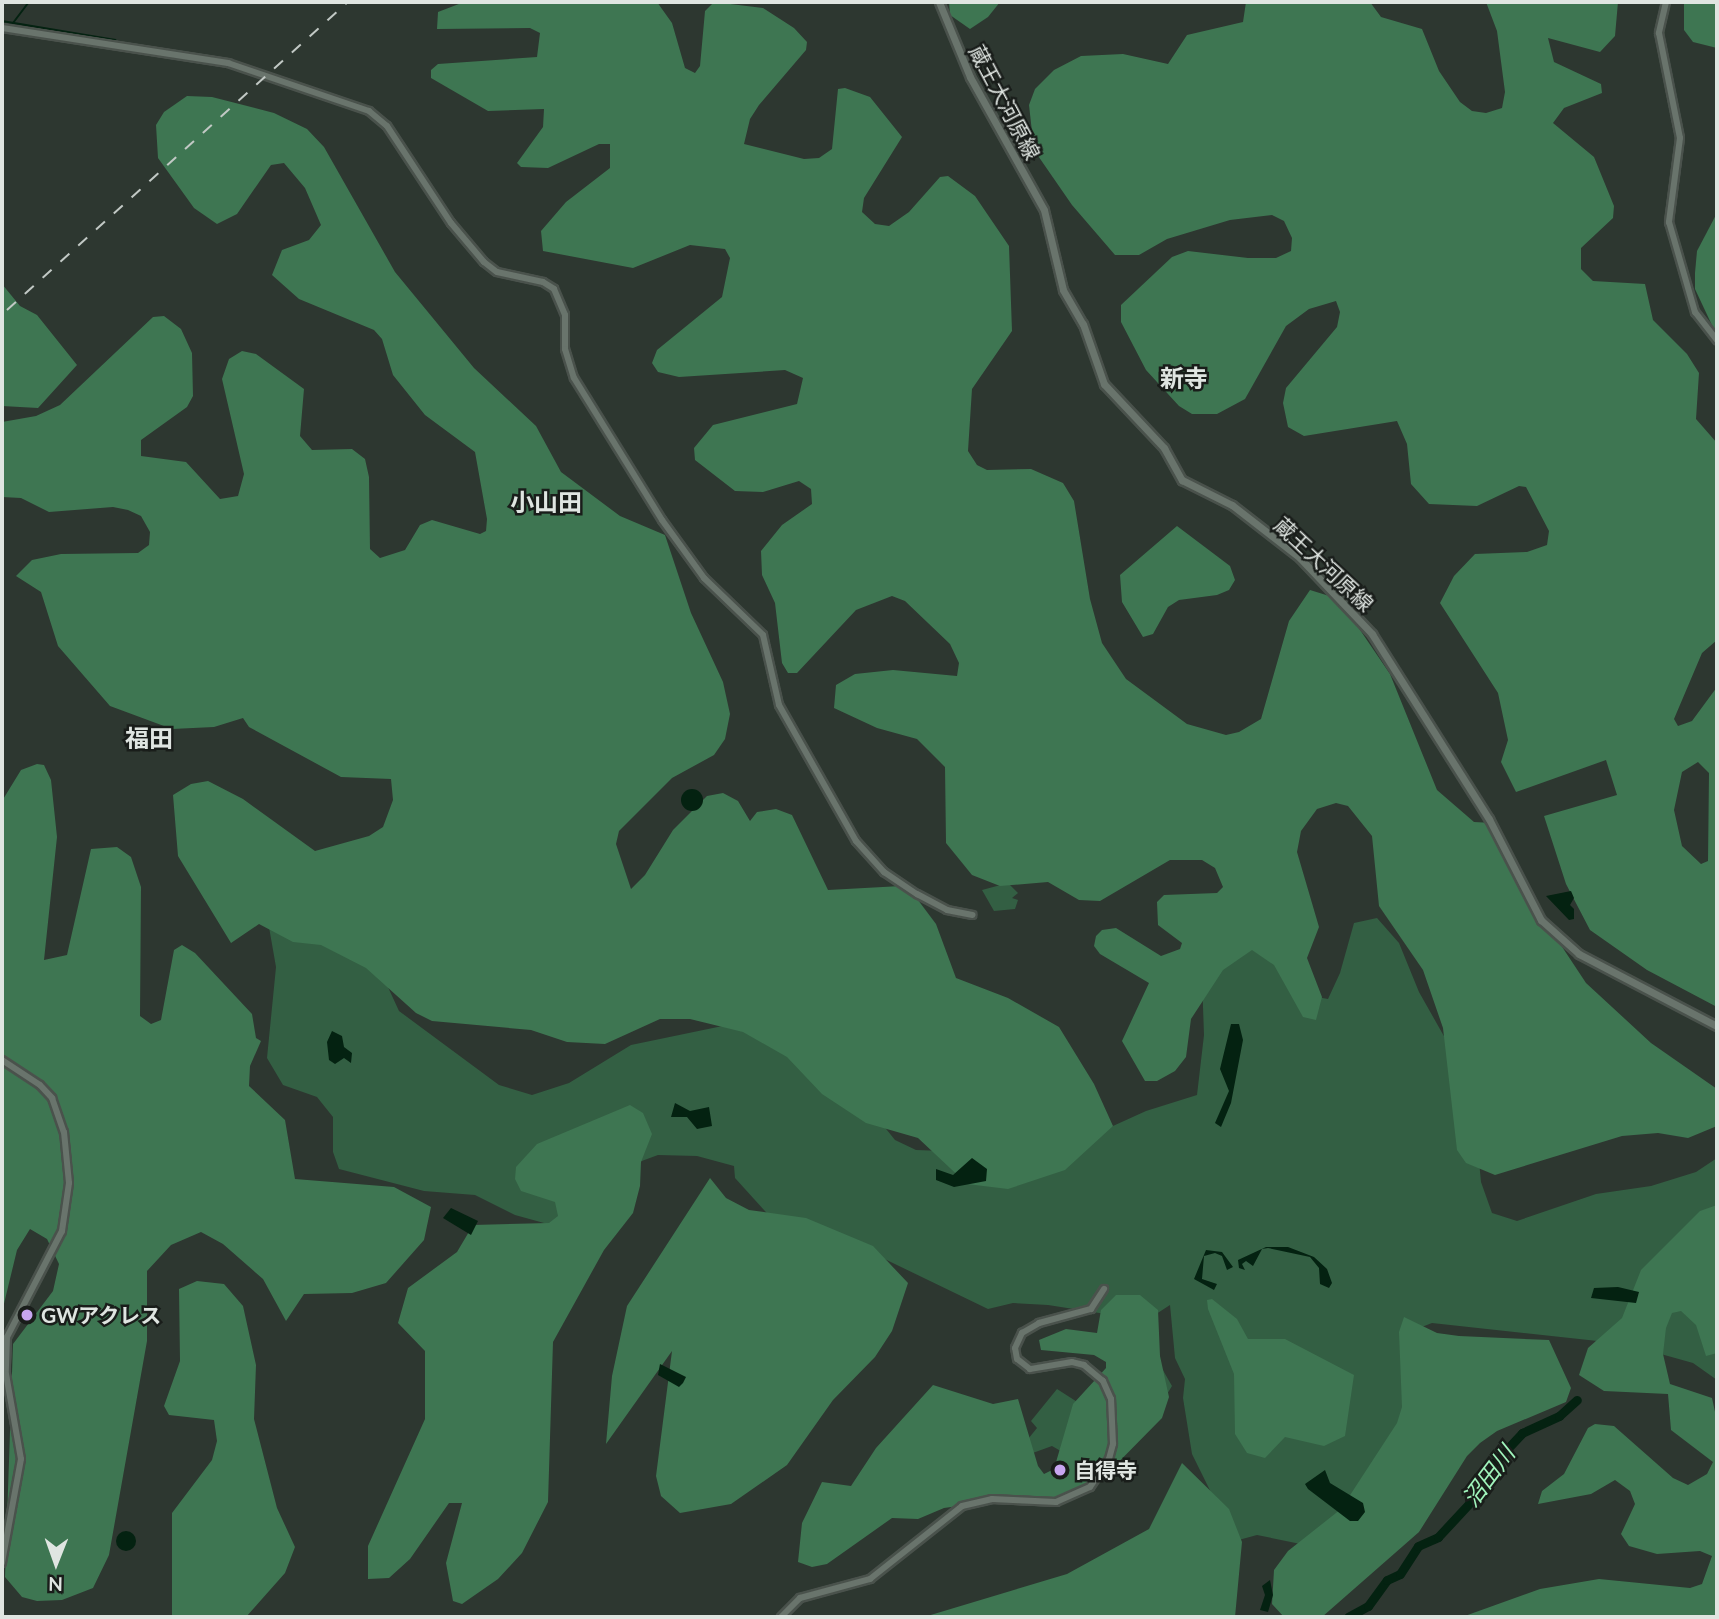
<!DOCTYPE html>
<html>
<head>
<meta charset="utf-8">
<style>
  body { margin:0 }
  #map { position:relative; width:1719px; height:1619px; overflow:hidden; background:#2d3730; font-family:Lato,"Noto Sans JP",sans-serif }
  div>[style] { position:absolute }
  .green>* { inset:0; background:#335f43 }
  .forest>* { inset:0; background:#3e7652 }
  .water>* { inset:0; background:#042211 }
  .round { border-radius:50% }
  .stream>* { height:2px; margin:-1px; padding:0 1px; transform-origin:1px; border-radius:1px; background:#042211 }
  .river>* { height:9px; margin:-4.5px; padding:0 4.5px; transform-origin:4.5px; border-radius:4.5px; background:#042211 }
  .roads { filter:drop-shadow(2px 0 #4a524c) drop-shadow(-2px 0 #4a524c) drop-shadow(0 2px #4a524c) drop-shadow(0 -2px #4a524c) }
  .tertiary>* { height:6px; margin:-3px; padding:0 3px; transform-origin:3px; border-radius:3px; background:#69746c }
  .secondary>* { height:7px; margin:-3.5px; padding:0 3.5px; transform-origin:3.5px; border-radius:3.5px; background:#69746c }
  .rail>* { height:2px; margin-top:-1px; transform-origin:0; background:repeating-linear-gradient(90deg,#c2c9c5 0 12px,transparent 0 24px) }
  .dots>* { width:19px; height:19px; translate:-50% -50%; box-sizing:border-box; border:4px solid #191d1a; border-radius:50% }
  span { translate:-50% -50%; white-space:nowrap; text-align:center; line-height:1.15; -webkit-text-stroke:5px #191d1a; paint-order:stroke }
  .street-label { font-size:21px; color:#dfe5e1 }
  .poi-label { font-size:21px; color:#dfe5e1; font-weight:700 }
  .left { translate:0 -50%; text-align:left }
  .water-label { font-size:23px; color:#a0f4bc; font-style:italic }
  .quarter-label { font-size:24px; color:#dfe5e1; font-weight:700 }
  .frame { position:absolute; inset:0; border:4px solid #dfe5e1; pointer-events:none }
  .north { position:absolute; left:21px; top:1528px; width:70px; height:70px; -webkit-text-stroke:5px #191d1a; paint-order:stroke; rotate:181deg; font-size:19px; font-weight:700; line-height:28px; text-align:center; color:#dfe5e1 }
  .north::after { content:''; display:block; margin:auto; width:24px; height:32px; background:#dfe5e1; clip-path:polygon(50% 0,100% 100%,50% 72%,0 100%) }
</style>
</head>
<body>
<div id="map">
  <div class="green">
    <div style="clip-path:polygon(1008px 883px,1018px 893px,1012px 898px,1018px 900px,1015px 909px,994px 911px,982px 890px)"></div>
    <div style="clip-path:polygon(266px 910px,363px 933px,399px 1011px,499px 1085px,532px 1095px,569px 1083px,631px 1045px,737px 1023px,866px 1104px,895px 1140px,916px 1150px,1049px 1155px,1146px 1111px,1197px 1095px,1204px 1035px,1202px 978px,1257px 939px,1306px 995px,1328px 999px,1340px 973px,1354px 923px,1377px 918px,1399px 943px,1419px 992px,1458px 1061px,1477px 1140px,1481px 1182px,1492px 1213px,1517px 1221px,1596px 1194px,1651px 1186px,1696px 1172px,1717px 1158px,1717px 1380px,1693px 1363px,1625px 1344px,1432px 1323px,1414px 1330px,1425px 1401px,1325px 1549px,1257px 1535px,1235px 1541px,1192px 1454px,1183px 1398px,1185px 1379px,1175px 1358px,1170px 1305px,1150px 1318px,1152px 1351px,1172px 1386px,1155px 1414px,1125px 1317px,1048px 1305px,1013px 1303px,988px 1309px,868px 1251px,773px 1220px,735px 1178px,734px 1166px,697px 1156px,658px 1155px,620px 1169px,573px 1231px,515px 1215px,475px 1195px,424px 1191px,339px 1169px,333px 1152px,333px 1117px,317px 1097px,283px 1085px,267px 1058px,276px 967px)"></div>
    <div style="clip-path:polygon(1057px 1389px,1096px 1414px,1071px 1457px,1052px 1446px,1030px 1454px,1024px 1444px,1037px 1428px,1031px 1421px)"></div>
  </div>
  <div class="forest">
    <div style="clip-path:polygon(464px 2px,657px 2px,672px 23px,685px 68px,695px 73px,700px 66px,705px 11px,714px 2px,763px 8px,794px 28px,807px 42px,806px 50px,759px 105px,750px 119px,744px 144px,804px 159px,819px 158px,832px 149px,838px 89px,845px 88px,870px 97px,902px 137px,864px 198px,862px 212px,875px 224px,889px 226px,909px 212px,940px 177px,948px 176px,975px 196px,1009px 246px,1012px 331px,972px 389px,968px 451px,977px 465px,987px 470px,1031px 469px,1063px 483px,1074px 501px,1090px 599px,1102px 643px,1126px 679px,1187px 724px,1226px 735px,1239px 732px,1261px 719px,1289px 621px,1310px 590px,1339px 599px,1390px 674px,1437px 790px,1474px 822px,1493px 823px,1543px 918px,1586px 983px,1651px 1043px,1717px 1089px,1717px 1126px,1688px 1138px,1658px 1133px,1622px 1136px,1495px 1175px,1466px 1163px,1457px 1150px,1443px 1028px,1423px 970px,1379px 906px,1372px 836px,1348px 806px,1336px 803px,1317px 809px,1301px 831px,1297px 852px,1319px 927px,1307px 958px,1322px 997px,1316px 1020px,1303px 1017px,1274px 965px,1252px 950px,1223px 970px,1191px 1019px,1186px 1057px,1175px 1071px,1157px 1081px,1145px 1081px,1122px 1041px,1149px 983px,1100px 954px,1094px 946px,1096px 936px,1102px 930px,1116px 928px,1161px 956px,1180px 949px,1182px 943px,1158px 925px,1157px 902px,1164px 895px,1217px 893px,1223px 887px,1215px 868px,1202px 860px,1170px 860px,1100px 901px,1079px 900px,1048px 882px,1000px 886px,972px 875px,946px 843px,945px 767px,917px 739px,877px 728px,834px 708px,836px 685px,855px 674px,893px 670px,957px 676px,959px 663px,950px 644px,905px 601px,892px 596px,856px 610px,797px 673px,788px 673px,782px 663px,775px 603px,762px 575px,761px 551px,782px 525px,812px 504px,811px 489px,799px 481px,763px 492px,735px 491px,695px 460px,694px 448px,713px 425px,797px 404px,803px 378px,785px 370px,679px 377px,658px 372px,652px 363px,657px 350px,722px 297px,730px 258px,725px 249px,690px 245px,633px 268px,543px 251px,541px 231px,566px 202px,610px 168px,610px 144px,599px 144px,548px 168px,521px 167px,517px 163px,543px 127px,544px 109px,488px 111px,431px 78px,431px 70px,438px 64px,537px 57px,540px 33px,530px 28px,437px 29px,438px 12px)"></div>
    <div style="clip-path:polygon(949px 2px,1000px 2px,988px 17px,970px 29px,950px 15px)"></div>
    <div style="clip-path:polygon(evenodd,1246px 2px,1370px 2px,1381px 17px,1422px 29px,1439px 71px,1460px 102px,1472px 111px,1486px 113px,1502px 108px,1505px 92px,1497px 31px,1486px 2px,1618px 2px,1615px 36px,1600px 52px,1548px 38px,1554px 62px,1601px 84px,1602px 93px,1564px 108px,1553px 123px,1594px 157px,1614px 206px,1613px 218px,1581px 248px,1581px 269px,1593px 281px,1645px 284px,1653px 320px,1687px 354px,1699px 373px,1696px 419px,1717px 443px,1717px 640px,1702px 653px,1674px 719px,1678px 726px,1692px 721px,1717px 687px,1717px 1007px,1647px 970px,1590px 930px,1566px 884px,1544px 816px,1617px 795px,1606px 760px,1516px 792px,1501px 762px,1508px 740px,1498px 693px,1440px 603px,1454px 576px,1475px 554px,1527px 552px,1547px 545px,1549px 531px,1526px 487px,1519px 486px,1477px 506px,1429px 504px,1411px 484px,1407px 444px,1397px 421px,1304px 436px,1288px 427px,1283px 403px,1286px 388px,1337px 327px,1340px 312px,1336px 301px,1309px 309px,1286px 326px,1245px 399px,1217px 414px,1192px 414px,1179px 406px,1146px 370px,1121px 322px,1121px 305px,1172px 257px,1188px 251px,1248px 258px,1276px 258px,1291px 251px,1292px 238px,1284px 221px,1272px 215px,1230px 220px,1167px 239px,1139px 255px,1115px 255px,1072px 205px,1034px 150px,1029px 105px,1035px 89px,1054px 70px,1081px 56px,1123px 54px,1168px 64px,1187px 35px,1243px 22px,1246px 2px,1698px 762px,1709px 773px,1708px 861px,1701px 864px,1682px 846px,1674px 810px,1682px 772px,1698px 762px)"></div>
    <div style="clip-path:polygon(1684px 2px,1717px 2px,1717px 48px,1693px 42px,1684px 30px)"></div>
    <div style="clip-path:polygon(187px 96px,212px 97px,274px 113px,307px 129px,324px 147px,395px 272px,474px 368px,536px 426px,561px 472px,620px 516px,665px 535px,691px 613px,723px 682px,730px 714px,725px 739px,714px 755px,672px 778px,619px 831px,616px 844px,631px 889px,645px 875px,673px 830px,707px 796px,723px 793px,738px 801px,750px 821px,757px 812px,776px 809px,792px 815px,828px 890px,901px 886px,915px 896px,936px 924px,956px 978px,1008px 998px,1059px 1027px,1094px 1084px,1113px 1126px,1065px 1170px,1008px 1189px,967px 1184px,918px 1138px,866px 1123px,822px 1094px,787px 1057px,743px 1032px,690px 1019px,660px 1019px,605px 1044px,567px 1042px,531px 1030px,432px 1021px,416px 1013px,366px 968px,321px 945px,293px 942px,259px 924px,231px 943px,178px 856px,173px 795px,191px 784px,208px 781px,243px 799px,315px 851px,369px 836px,383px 827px,393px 800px,391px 779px,341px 777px,249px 727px,243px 718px,214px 727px,172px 729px,110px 706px,58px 646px,41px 592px,16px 576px,32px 560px,61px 554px,138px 553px,149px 545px,150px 532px,141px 516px,128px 510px,113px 507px,49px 512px,21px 498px,2px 497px,2px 422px,36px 416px,60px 405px,153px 317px,164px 316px,181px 329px,192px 353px,193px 396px,187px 407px,141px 440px,141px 456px,186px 462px,220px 499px,238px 496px,244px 474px,222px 379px,229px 359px,242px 351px,256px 354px,304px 389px,300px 436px,312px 450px,352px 449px,365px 459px,369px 477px,370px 549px,380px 558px,405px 550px,420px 525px,432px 520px,480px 534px,486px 531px,487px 519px,475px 452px,425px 415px,393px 375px,382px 339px,374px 330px,299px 299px,272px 275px,282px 250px,309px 240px,321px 225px,305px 188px,284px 163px,271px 165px,237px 214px,217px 224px,194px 208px,158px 158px,156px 125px,164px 112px)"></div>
    <div style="clip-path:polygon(1717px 213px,1717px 336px,1695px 289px,1695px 273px,1697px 251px)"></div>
    <div style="clip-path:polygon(2px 284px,20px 306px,37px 315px,77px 365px,38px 408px,2px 406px)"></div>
    <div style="clip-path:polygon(1177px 526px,1230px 566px,1235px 580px,1229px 590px,1217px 595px,1179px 600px,1168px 607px,1153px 634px,1143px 637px,1122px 602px,1120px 575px)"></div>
    <div style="clip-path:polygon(37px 764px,44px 765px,51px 780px,57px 837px,44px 960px,67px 955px,91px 849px,117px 847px,131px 857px,141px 887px,140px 1016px,151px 1024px,161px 1020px,174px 950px,182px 945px,195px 953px,252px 1014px,256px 1038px,261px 1041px,250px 1066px,249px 1086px,285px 1120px,295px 1179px,394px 1187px,431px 1207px,424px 1240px,386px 1283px,352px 1293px,304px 1294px,286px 1321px,263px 1279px,223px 1244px,201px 1232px,171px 1245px,147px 1271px,147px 1341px,109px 1555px,93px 1588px,62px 1600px,37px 1601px,22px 1597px,5px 1577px,13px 1344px,53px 1291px,59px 1264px,47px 1239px,30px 1229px,17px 1250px,2px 1312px,2px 801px,21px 770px)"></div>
    <div style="clip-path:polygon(630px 1105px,643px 1113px,652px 1134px,641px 1162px,640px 1186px,633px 1213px,604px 1250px,553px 1342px,548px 1502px,522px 1553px,498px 1579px,462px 1604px,453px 1601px,446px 1563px,462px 1503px,449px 1503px,410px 1559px,389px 1578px,368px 1579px,368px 1546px,425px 1419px,425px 1351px,398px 1323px,408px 1288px,457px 1252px,473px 1225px,549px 1223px,558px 1216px,555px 1202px,521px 1191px,515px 1179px,516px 1167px,537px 1144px)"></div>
    <div style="clip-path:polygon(710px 1178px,726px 1198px,749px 1210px,806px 1218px,873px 1246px,908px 1283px,892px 1331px,875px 1357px,833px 1400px,787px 1465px,731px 1504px,680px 1513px,661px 1496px,656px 1476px,672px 1351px,606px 1444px,612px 1376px,627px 1306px)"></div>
    <div style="clip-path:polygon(1717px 1205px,1717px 1353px,1706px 1356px,1696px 1325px,1681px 1311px,1672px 1313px,1666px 1328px,1663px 1354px,1670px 1384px,1712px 1398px,1717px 1421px,1717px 1617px,1462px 1617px,1540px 1589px,1599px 1579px,1690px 1588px,1702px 1584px,1712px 1556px,1700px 1551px,1657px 1554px,1629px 1546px,1621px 1534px,1635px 1504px,1630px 1491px,1615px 1480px,1591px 1494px,1538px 1504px,1542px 1491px,1564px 1474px,1588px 1428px,1595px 1424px,1614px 1426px,1673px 1478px,1688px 1485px,1707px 1474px,1713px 1462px,1671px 1430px,1668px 1394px,1604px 1391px,1579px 1375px,1588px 1348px,1622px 1318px,1641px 1270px,1700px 1211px)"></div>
    <div style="clip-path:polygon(197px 1281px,224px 1284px,243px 1306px,256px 1365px,254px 1419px,277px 1508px,295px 1547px,285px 1573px,246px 1617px,172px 1617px,172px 1513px,212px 1460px,217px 1441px,214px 1420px,169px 1415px,164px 1406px,180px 1361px,179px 1289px)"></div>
    <div style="clip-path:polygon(1116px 1295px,1140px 1295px,1158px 1310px,1160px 1356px,1169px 1397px,1162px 1418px,1097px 1484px,1066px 1503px,979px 1503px,944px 1508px,918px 1519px,892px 1518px,827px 1564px,812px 1567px,798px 1562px,802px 1523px,822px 1482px,851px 1486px,876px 1448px,933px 1385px,993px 1404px,1018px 1399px,1038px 1466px,1044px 1474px,1054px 1469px,1073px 1404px,1106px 1368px,1106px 1362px,1094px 1355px,1041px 1350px,1039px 1340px,1066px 1329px,1097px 1333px,1101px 1310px)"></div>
    <div style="clip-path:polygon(1212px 1299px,1237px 1319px,1248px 1339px,1285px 1339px,1354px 1375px,1345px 1436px,1324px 1446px,1285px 1437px,1265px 1458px,1247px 1453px,1235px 1434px,1234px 1374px,1208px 1309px,1207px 1300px)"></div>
    <div style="clip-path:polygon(1404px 1317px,1437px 1333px,1459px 1336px,1549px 1340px,1571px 1388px,1566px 1402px,1497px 1431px,1480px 1443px,1467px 1456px,1419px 1532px,1322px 1617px,1284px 1617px,1272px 1604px,1274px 1570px,1288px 1551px,1341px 1509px,1397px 1423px,1402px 1407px,1399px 1332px)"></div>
    <div style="clip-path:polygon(1182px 1463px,1229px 1509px,1242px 1542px,1235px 1617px,924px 1617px,1067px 1574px,1149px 1529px)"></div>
  </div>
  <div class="water">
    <div class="round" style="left:681px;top:789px;width:22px;height:22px"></div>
    <div style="clip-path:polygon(1571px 891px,1574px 898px,1570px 905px,1574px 909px,1574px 919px,1569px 920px,1546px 896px)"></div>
    <div style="clip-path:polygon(1231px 1024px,1239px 1024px,1243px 1040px,1231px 1103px,1221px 1127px,1215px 1123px,1229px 1091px,1220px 1069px)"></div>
    <div style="clip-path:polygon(332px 1031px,342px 1036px,344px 1047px,352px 1053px,351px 1063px,344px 1058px,335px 1064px,329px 1060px,327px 1042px)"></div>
    <div style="clip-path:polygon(675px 1103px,690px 1111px,709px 1107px,712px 1126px,697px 1129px,687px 1117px,671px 1117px)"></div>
    <div style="clip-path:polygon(972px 1158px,987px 1169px,986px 1181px,954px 1187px,936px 1180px,936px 1169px,953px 1175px)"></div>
    <div style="clip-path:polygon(451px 1208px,478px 1221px,471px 1235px,443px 1218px)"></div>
    <div style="clip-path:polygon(1266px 1247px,1288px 1247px,1314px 1257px,1327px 1269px,1332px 1283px,1329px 1288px,1320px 1284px,1319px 1268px,1310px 1257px,1268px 1248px,1262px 1249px,1253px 1266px,1246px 1261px,1242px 1264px,1245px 1270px,1239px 1268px,1238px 1260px)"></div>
    <div style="clip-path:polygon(1206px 1250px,1222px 1252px,1233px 1267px,1227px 1270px,1222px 1256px,1215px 1253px,1204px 1256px,1202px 1279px,1217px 1284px,1214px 1290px,1194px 1279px)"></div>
    <div style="clip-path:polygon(1618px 1287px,1639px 1292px,1636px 1303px,1591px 1298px,1594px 1288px)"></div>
    <div style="clip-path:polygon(660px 1364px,686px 1377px,683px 1383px,679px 1387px,658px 1375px)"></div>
    <div style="clip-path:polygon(1325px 1470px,1330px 1483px,1363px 1503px,1365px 1512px,1358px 1521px,1350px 1521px,1308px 1489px,1305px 1484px)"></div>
    <div class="round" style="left:116px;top:1531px;width:20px;height:20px"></div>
    <div style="clip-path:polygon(1270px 1580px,1273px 1595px,1268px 1612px,1260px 1610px,1265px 1595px,1262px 1586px)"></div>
  </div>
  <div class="stream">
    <div style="left:2px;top:21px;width:115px;rotate:9.5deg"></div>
    <div style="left:13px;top:23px;width:26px;rotate:-53deg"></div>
  </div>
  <div class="river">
    <div style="left:1348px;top:1617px;width:23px;rotate:-29deg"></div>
    <div style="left:1368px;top:1606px;width:32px;rotate:-54deg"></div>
    <div style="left:1387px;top:1580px;width:14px;rotate:-25deg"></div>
    <div style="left:1400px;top:1574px;width:33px;rotate:-57deg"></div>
    <div style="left:1418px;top:1546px;width:22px;rotate:-24deg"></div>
    <div style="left:1438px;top:1537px;width:59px;rotate:-47.1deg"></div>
    <div style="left:1478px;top:1494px;width:36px;rotate:-62deg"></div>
    <div style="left:1495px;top:1462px;width:40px;rotate:-47deg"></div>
    <div style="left:1522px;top:1433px;width:41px;rotate:-24.7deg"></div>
    <div style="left:1559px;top:1416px;width:24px;rotate:-42deg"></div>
  </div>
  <div class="roads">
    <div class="tertiary">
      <div style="left:1666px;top:2px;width:32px;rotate:103deg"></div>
      <div style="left:1659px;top:33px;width:107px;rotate:78.7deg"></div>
      <div style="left:1680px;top:138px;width:85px;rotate:97.5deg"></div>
      <div style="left:1669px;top:222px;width:94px;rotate:73.9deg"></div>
      <div style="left:1695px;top:312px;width:36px;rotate:52deg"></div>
      <div style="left:2px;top:28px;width:229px;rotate:8.8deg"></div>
      <div style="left:228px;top:63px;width:149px;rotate:18.8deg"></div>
      <div style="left:369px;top:111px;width:23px;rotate:40deg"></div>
      <div style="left:387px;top:126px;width:116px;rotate:56.6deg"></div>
      <div style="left:451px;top:223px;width:51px;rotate:49.8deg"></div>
      <div style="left:484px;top:262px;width:16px;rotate:38deg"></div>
      <div style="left:497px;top:272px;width:47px;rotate:12.3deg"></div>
      <div style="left:543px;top:282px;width:13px;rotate:32deg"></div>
      <div style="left:554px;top:289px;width:28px;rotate:67deg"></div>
      <div style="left:565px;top:315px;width:34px;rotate:90deg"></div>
      <div style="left:565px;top:349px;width:30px;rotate:73deg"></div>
      <div style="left:574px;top:378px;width:167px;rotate:58.2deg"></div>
      <div style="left:662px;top:520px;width:72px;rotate:54.1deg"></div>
      <div style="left:704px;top:578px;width:82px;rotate:44deg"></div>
      <div style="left:763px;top:635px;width:72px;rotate:77.1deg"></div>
      <div style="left:779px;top:705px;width:156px;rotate:60.5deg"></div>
      <div style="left:856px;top:841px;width:42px;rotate:47.9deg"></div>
      <div style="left:884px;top:872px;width:40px;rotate:34deg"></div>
      <div style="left:917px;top:894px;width:34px;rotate:28deg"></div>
      <div style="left:947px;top:910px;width:26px;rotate:11deg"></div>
      <div style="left:2px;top:1060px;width:45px;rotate:33.3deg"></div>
      <div style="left:40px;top:1085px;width:18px;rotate:47deg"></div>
      <div style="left:52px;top:1098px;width:36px;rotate:71deg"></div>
      <div style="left:64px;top:1132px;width:51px;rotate:84.4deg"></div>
      <div style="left:69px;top:1183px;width:49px;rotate:98.3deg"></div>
      <div style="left:62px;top:1231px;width:119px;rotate:117.4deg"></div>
      <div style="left:7px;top:1337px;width:37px;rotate:92deg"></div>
      <div style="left:6px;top:1374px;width:86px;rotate:80deg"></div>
      <div style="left:21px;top:1459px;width:106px;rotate:100.4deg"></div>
      <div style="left:781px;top:1617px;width:27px;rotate:-45deg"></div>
      <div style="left:800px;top:1598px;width:73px;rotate:-15.2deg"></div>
      <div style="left:870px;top:1579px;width:117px;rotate:-38.4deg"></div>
      <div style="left:962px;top:1506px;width:31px;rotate:-13deg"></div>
      <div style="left:992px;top:1499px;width:64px;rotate:2.7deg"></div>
      <div style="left:1056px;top:1502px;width:37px;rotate:-24deg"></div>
      <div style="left:1090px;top:1487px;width:34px;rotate:-56deg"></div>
      <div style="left:1109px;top:1459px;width:16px;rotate:-75deg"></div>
      <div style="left:1113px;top:1444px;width:45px;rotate:-92.5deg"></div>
      <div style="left:1111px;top:1399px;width:20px;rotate:-114deg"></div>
      <div style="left:1103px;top:1381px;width:25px;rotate:-140deg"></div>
      <div style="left:1084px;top:1365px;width:12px;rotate:-166deg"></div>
      <div style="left:1072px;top:1362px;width:43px;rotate:170.5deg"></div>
      <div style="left:1030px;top:1369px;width:16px;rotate:-142deg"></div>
      <div style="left:1017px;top:1359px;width:11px;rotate:-100deg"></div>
      <div style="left:1015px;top:1348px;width:17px;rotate:-65deg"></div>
      <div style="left:1022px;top:1333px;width:20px;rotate:-30deg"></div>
      <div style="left:1039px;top:1323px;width:54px;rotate:-15.1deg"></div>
      <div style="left:1091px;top:1309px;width:24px;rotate:-57deg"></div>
    </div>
    <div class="secondary">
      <div style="left:939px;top:2px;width:81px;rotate:67.5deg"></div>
      <div style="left:970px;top:77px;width:152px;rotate:60.9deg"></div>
      <div style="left:1044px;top:210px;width:82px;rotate:76.6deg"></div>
      <div style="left:1063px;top:290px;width:39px;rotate:60deg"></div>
      <div style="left:1083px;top:324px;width:64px;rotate:70.7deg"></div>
      <div style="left:1104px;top:384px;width:88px;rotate:46.8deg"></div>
      <div style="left:1164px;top:448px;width:37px;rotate:61deg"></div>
      <div style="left:1182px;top:480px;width:56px;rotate:26.6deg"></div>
      <div style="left:1232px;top:505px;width:86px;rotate:37.9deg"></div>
      <div style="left:1300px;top:558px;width:105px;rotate:46.5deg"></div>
      <div style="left:1372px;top:634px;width:219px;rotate:57.7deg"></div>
      <div style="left:1489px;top:819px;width:114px;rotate:62.8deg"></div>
      <div style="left:1541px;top:920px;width:51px;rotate:41.8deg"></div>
      <div style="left:1579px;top:954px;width:156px;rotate:27.6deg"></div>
    </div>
  </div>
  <div class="rail">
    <div style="left:7px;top:310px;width:460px;rotate:-42.1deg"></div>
  </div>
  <div class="dots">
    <div style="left:27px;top:1315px;background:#c7a6f0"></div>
    <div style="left:1060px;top:1470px;background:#c7a6f0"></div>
  </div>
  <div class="street-label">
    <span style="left:1005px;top:102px;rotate:62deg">蔵王大河原線</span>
    <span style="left:1324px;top:564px;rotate:43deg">蔵王大河原線</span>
  </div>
  <div class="poi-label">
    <span class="left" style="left:41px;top:1315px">GWアクレス</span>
    <span class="left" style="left:1074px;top:1470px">自得寺</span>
  </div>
  <div class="water-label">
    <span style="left:1488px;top:1476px;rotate:-53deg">沼田川</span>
  </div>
  <div class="quarter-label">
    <span style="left:1184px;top:378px">新寺</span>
    <span style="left:546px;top:502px">小山田</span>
    <span style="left:149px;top:738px">福田</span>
  </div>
  <div class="frame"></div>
  <div class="north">N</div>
</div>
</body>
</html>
